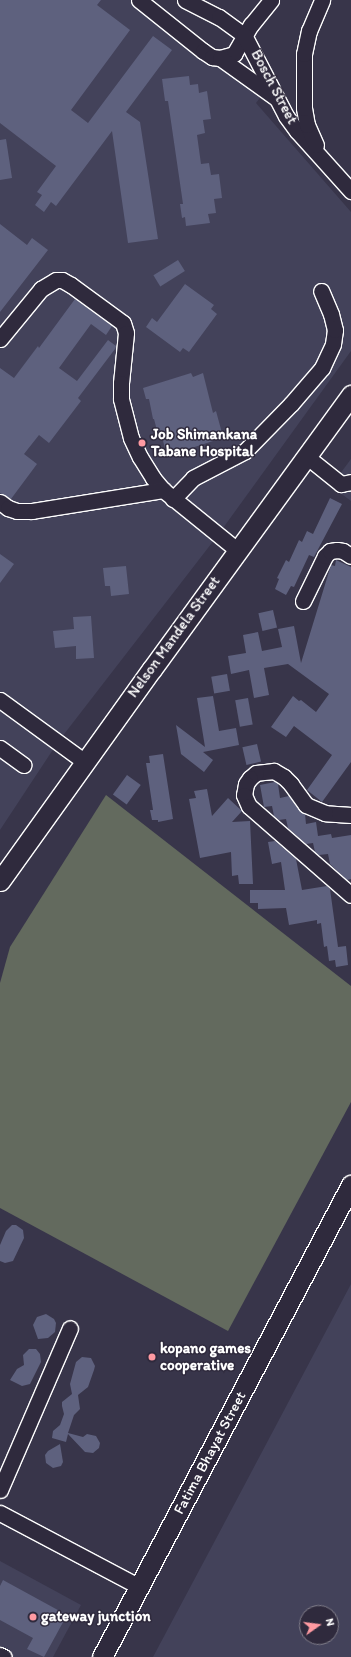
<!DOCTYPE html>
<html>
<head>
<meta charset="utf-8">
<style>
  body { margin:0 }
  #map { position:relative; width:351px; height:1657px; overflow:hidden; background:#38354a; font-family:Itim,sans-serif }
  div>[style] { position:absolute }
  .built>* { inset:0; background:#43425a }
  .green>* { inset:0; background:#636a5e }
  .building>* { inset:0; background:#5e617e; transform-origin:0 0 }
  .roads { filter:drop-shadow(1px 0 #fff) drop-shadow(-1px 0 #fff) drop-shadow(0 1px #fff) drop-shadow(0 -1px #fff) }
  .minor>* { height:15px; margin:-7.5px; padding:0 7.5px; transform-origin:7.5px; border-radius:7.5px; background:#2f2a3d }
  .major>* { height:19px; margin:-9.5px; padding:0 9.5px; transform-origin:9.5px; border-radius:9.5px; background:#2f2a3d }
  .dots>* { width:11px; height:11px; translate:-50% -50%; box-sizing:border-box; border:2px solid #2f2a3d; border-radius:50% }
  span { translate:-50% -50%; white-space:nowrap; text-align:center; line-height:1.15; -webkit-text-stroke:3px #2f2a3d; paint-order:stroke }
  .street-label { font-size:15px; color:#fff }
  .poi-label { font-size:15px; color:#fff; font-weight:700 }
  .left { translate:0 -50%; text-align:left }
  .north { position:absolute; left:299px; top:1605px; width:40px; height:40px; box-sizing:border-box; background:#2f2a3d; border:1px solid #827f8b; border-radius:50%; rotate:76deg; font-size:11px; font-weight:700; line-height:16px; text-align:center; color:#fff }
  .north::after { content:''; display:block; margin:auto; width:14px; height:18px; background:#ff9aa2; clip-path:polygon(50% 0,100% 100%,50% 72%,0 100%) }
</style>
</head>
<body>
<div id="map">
  <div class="built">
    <div style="clip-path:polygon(0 0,149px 0,265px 91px,256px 103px,351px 212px,351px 351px,218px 535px,58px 742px,0 830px)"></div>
    <div style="clip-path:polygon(351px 459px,351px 501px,331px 486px)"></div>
    <div style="clip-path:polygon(evenodd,351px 1284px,351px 1657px,153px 1657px,218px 1535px,351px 1284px,307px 1613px,331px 1613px,331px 1637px,307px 1637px,307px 1613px)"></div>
    <div style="clip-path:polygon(0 1561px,81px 1605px,53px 1657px,0 1657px)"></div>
  </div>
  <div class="green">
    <div style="clip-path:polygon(106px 795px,351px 986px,351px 1102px,228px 1331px,0 1208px,0 983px,10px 947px)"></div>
  </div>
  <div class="building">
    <div style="clip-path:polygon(0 0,101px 0,97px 5px,130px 30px,71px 110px,88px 123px,153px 36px,172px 50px,126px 112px,140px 122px,158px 239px,128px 243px,112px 131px,56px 206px,51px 202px,44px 212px,35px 205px,42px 195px,37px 192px,56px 166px,0 123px)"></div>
    <div style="clip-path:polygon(189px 76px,190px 85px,198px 84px,199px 93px,207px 91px,211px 119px,203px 120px,205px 133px,197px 135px,201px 164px,209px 163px,211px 175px,219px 174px,222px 198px,214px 199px,216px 213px,208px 214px,210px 223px,186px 226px,185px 217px,182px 218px,180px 204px,183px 204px,168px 101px,165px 101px,162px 79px)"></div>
    <div style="clip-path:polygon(6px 139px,12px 178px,0 180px,0 140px)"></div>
    <div style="clip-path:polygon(0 224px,27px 245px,32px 238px,48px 250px,0 312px)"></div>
    <div style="left:178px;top:260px;width:13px;height:29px;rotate:58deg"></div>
    <div style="clip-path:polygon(185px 284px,214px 305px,211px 309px,217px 314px,189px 352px,183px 348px,180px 352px,146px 327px,152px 318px,157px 322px)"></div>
    <div style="clip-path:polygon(75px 299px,112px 326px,106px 335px,91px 324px,59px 368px,77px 381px,108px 340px,116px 346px,115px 349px,78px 398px,81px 401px,49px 443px,39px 435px,24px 454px,37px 464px,11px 499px,0 493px,0 368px,14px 378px,38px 346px,39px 348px)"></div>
    <div style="clip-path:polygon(191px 373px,193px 377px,203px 373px,213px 413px,216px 411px,222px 433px,212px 436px,213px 441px,167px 456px,162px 437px,159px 438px,154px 419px,153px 419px,149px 399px,146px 399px,143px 388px)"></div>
    <div style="clip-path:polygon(330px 498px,342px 504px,314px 557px,309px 555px,294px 587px,291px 586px,286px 595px,275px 589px,279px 579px,277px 578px,286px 560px,289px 562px,299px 540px,302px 542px,307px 531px,313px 534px)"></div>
    <div style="clip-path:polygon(0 554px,14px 564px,0 583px)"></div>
    <div style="clip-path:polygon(336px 560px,351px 567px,351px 762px,322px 802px,307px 790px,332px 755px,294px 726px,286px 737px,271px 727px,293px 696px,299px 701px,301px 700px,316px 712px,329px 694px,288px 664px,264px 668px,269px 695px,254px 698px,249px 670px,231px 674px,228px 656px,246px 653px,243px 635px,258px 632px,262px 651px,282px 647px,278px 629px,294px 626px,301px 663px,331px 565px,335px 566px)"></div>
    <div style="clip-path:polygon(126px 566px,129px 594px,111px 596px,110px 586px,105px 586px,103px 568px)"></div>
    <div style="left:273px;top:610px;width:18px;height:15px;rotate:77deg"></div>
    <div style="clip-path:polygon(91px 616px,94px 658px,76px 659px,76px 646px,55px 648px,53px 631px,74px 629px,73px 617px)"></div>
    <div style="left:227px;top:674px;width:17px;height:16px;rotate:80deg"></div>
    <div style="clip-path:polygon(213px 696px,219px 731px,236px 728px,239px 745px,203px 752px,213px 760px,204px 772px,181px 754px,176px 725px,205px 747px,197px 698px)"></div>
    <div style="left:248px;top:698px;width:27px;height:13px;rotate:80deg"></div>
    <div style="left:257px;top:744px;width:18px;height:15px;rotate:77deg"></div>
    <div style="clip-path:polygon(163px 754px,173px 819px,158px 822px,158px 820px,152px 820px,150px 810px,153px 810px,146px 763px,150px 763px,149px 756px)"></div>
    <div style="left:127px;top:775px;width:17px;height:24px;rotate:36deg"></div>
    <div style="clip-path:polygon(275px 782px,278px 784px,280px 798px,289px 796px,299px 810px,305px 814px,306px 824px,316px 822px,318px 836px,331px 834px,332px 838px,351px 835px,351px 879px,347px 880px,330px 864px,328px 854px,319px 855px,315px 852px,313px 843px,306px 844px,288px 828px,286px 819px,279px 820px,274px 816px,272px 806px,264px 807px,260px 785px)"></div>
    <div style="clip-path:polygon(207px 789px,212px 816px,228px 798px,242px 811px,232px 822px,250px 821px,253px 884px,239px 884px,238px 875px,232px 876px,231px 852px,200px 858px,189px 799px,196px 798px,194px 791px)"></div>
    <div style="clip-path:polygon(275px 841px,296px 859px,302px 890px,327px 886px,330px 889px,338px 947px,346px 946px,348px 965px,336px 967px,335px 960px,329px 961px,327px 946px,324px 947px,321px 923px,317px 924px,317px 920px,289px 925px,286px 908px,258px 909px,258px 903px,250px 903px,250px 890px,285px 890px,281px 862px,272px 864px,268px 842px)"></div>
    <div style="clip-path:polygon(12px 1225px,16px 1225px,23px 1230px,24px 1238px,13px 1261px,5px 1263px,0 1261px,0 1245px,6px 1231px)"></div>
    <div style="clip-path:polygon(46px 1314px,54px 1319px,56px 1323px,55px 1332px,48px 1338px,38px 1339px,33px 1325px,37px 1317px)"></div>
    <div style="clip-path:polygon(29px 1349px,36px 1349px,40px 1354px,41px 1362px,30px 1384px,22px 1386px,10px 1380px,17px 1369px,24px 1365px,23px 1355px)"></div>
    <div style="clip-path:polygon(82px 1357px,91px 1358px,95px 1366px,94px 1370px,88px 1387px,78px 1395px,80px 1409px,74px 1415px,68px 1433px,83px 1437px,87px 1434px,96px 1436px,100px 1443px,99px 1448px,93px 1453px,85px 1452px,68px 1434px,66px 1442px,52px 1438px,53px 1431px,60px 1425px,64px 1414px,62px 1406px,62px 1402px,72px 1394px,70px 1384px,76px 1362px)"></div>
    <div style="clip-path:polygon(60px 1444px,63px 1462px,61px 1466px,53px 1468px,46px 1463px,45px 1455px,48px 1451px)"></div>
    <div style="clip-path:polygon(3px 1580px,67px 1615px,44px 1657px,27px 1649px,33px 1638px,0 1620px,0 1586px)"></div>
  </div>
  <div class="roads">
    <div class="minor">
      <div style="left:139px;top:0;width:82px;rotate:38.6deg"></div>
      <div style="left:203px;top:51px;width:11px;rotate:34deg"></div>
      <div style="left:212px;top:57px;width:8px;rotate:7deg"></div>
      <div style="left:220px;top:58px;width:15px;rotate:-16deg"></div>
      <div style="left:234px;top:54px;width:34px;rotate:-60deg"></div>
      <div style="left:251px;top:25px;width:32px;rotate:-51deg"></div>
      <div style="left:185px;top:0;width:38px;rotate:27deg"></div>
      <div style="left:219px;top:17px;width:31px;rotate:36deg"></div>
      <div style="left:244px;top:35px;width:91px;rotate:62.6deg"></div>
      <div style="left:286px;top:116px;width:19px;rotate:54deg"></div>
      <div style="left:297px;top:131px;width:81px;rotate:48deg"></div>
      <div style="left:220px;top:58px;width:69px;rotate:35.5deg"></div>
      <div style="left:316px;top:145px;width:22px;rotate:-114deg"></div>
      <div style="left:307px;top:125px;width:17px;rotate:-100deg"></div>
      <div style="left:304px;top:108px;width:54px;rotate:-90deg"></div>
      <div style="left:304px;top:54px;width:24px;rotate:-78deg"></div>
      <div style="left:309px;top:31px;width:34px;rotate:-67deg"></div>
      <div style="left:0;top:339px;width:65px;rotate:-50.6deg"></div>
      <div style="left:41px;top:289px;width:17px;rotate:-31deg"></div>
      <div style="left:56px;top:280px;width:6px"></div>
      <div style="left:62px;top:280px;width:10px;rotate:29deg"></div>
      <div style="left:71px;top:285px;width:64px;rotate:36.2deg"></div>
      <div style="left:123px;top:323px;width:10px;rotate:73deg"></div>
      <div style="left:126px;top:333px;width:50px;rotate:95.7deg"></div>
      <div style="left:121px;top:383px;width:16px;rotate:90deg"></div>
      <div style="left:121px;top:399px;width:40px;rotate:75.6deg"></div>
      <div style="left:131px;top:438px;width:21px;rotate:65deg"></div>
      <div style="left:140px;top:457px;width:25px;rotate:58deg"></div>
      <div style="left:153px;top:478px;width:16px;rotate:50deg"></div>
      <div style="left:163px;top:490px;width:95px;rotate:39deg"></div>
      <div style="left:306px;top:456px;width:45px;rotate:38.7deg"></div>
      <div style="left:341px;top:484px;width:10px;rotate:-11deg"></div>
      <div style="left:173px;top:499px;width:29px;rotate:-46deg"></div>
      <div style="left:193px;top:478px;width:59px;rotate:-27.4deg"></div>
      <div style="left:245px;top:451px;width:66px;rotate:-45.6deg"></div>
      <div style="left:291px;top:404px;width:48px;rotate:-49.3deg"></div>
      <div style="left:322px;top:368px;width:26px;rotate:-65deg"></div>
      <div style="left:333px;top:344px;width:14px;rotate:-82deg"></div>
      <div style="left:335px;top:330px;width:16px;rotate:-104deg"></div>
      <div style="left:331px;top:314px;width:25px;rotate:-113deg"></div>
      <div style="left:0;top:502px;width:10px;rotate:37deg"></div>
      <div style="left:8px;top:508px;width:9px;rotate:18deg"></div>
      <div style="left:17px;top:511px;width:15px"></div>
      <div style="left:32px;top:511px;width:133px;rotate:-9.1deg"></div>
      <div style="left:303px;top:601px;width:50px;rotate:-63.9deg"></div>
      <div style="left:325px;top:556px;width:7px;rotate:-45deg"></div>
      <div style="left:330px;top:551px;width:7px;rotate:-8deg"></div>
      <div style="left:337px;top:550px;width:6px;rotate:9deg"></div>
      <div style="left:343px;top:551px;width:9px;rotate:32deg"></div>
      <div style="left:0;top:700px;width:105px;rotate:36.1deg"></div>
      <div style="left:0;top:748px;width:29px;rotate:36deg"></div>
      <div style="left:351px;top:815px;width:26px;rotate:-176deg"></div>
      <div style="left:325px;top:813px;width:21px;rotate:-157deg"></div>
      <div style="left:306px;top:805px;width:26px;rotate:-126deg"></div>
      <div style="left:291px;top:784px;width:10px;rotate:-135deg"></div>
      <div style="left:284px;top:777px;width:12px;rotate:-149deg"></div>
      <div style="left:274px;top:771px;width:18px;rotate:174deg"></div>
      <div style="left:256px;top:773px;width:8px;rotate:140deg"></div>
      <div style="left:250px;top:778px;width:7px;rotate:124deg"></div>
      <div style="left:246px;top:784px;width:11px;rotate:100deg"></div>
      <div style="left:244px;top:795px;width:12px;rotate:66deg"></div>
      <div style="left:249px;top:806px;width:135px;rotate:41.1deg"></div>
      <div style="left:0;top:1490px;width:176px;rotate:-66.6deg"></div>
      <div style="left:0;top:1513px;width:158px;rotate:27.9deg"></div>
      <div style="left:0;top:1655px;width:4px;rotate:27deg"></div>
    </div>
    <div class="major">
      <div style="left:0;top:881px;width:261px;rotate:-54.4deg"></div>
      <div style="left:152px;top:669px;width:339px;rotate:-54deg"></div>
      <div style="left:102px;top:1657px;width:534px;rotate:-62.19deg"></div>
    </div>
  </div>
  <div class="dots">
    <div style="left:142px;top:443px;background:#ff9aa2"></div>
    <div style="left:152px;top:1357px;background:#ff9aa2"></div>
    <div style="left:33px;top:1617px;background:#ff9aa2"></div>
  </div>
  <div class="street-label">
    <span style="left:274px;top:87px;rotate:62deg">Bosch Street</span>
    <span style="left:174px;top:637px;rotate:-54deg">Nelson Mandela Street</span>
    <span style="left:210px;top:1453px;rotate:-62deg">Fatima Bhayat Street</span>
  </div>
  <div class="poi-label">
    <span class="left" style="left:151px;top:443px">Job Shimankana<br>Tabane Hospital</span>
    <span class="left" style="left:160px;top:1357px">kopano games<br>cooperative</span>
    <span class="left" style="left:41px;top:1617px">gateway junction</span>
  </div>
  <div class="north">N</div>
</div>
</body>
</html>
